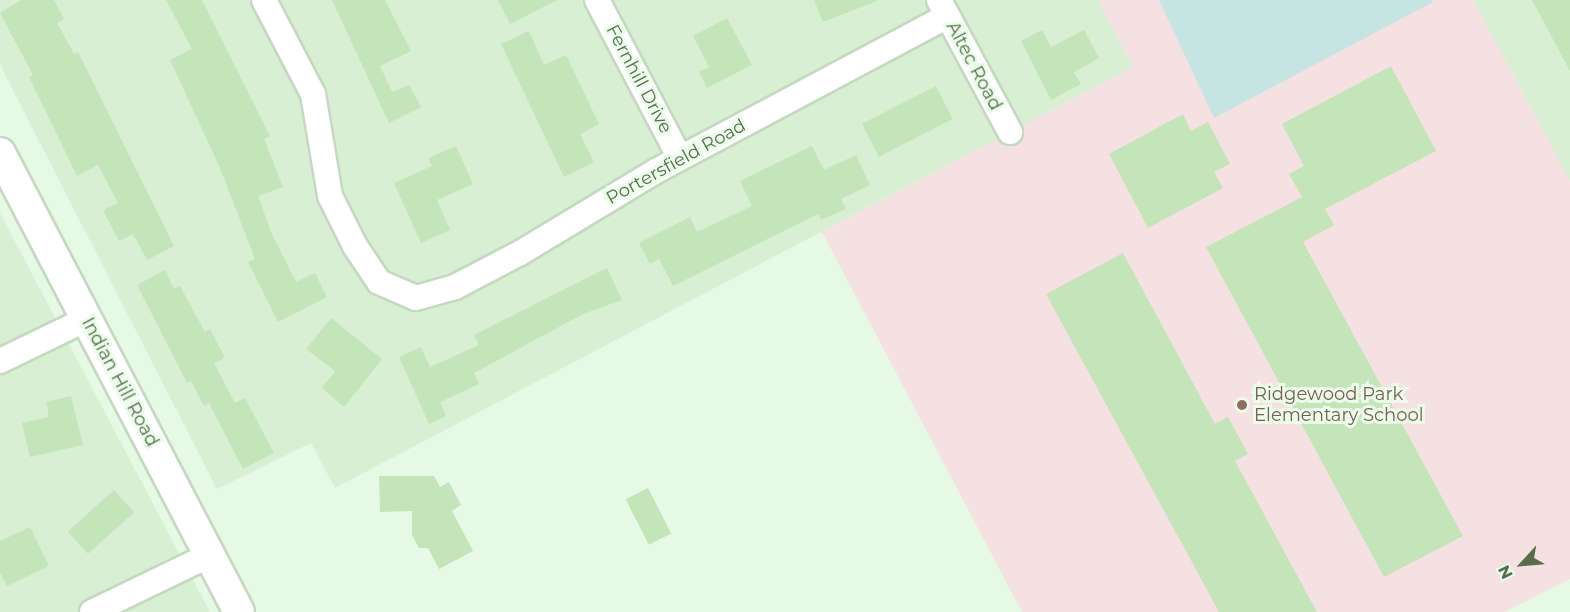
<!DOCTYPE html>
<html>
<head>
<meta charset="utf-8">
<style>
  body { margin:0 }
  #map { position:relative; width:1570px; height:612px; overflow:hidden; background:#e6f9e5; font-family:Montserrat,sans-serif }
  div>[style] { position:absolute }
  .residential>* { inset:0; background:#d8efd4 }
  .education>* { inset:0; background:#f5e1e2 }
  .green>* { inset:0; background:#c5e4e2 }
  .building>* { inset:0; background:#c4e4b9; transform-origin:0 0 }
  .roads { filter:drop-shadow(2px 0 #c4d9bf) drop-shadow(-2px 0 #c4d9bf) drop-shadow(0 2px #c4d9bf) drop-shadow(0 -2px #c4d9bf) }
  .minor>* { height:24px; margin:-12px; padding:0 12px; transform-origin:12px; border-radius:12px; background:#fff }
  .tertiary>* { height:30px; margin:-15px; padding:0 15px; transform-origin:15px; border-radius:15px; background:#fff }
  .dots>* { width:16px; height:16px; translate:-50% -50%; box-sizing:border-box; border:3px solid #ebfcea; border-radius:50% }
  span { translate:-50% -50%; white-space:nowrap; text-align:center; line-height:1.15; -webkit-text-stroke:6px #ebfcea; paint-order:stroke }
  .street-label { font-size:18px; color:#576e4d }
  .education-label { font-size:18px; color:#785e54 }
  .left { translate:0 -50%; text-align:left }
  .north { position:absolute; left:1492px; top:534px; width:60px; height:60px; -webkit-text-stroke:4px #ebfcea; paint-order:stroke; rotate:244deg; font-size:16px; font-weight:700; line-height:24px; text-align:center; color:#576e4d }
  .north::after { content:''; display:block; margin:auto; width:21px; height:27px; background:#576e4d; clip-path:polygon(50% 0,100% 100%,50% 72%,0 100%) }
</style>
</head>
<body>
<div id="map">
  <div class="residential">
    <div style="clip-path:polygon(0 0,1098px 0,1134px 67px,335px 488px,311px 443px,217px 489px,0 65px)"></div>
    <div style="clip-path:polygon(1473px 0,1570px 0,1570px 181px)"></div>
    <div style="clip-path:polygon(0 213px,210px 612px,0 612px)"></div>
  </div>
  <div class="education">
    <div style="clip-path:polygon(1098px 0,1473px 0,1570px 181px,1570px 579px,1505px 612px,1022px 612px,822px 232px,1133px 67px)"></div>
  </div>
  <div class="green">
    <div style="clip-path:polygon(1159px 0,1432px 0,1433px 2px,1214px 118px)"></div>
  </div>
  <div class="building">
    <div style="clip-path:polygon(21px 0,54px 0,64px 19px,57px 23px,74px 54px,78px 52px,174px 246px,147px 260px,133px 234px,119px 241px,103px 210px,118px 203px,98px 165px,77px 176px,29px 77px,33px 75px,0 13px)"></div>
    <div style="clip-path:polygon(166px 0,202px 0,270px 136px,264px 139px,283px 187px,258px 196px,271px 232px,296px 282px,315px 273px,327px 297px,278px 322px,248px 262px,255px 259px,220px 168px,170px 60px,192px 49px)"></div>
    <div style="clip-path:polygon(332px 0,385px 0,411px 51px,380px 66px,392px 92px,409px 85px,421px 107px,389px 123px)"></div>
    <div style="clip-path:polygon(498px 0,557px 0,510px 24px)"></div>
    <div style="clip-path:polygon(814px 0,877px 0,877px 1px,823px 22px)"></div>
    <div style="clip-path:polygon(1532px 0,1570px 0,1570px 71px)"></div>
    <div style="clip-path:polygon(727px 18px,752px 65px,707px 88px,699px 72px,709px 67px,693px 36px)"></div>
    <div style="clip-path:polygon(1042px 30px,1051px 47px,1084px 30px,1099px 58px,1074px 72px,1081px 84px,1051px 100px,1021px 41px)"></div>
    <div style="clip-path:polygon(529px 31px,544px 65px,566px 55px,599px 124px,580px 134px,594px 162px,564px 177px,501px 44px)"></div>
    <div style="clip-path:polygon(1391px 66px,1436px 151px,1325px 209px,1334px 225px,1303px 242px,1463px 536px,1384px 577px,1206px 247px,1302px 197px,1289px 174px,1304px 166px,1282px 124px)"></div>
    <div style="left:936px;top:86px;width:37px;height:83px;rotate:63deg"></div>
    <div style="clip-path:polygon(1183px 114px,1191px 131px,1208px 122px,1230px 164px,1214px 172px,1223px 188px,1148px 228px,1109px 154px)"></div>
    <div style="clip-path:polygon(456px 146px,473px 184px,437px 200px,450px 230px,421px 243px,394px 183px,432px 166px,428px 158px)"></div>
    <div style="clip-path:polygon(812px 146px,824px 170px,856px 155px,870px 185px,841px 199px,846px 209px,821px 220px,818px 214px,673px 286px,659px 259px,650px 264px,639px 243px,690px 217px,697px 232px,752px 206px,740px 181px)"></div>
    <div style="clip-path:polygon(1123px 253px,1215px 424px,1228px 417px,1248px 454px,1235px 461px,1317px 612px,1219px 612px,1046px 294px)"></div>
    <div style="clip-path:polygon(607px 268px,622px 300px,583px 314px,474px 373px,479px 384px,440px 402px,446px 416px,429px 424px,399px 357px,421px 347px,430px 367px,479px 345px,474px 335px)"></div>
    <div style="clip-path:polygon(165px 270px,174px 289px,180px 286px,205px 332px,210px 329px,225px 358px,214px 363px,235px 403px,245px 398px,274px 453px,243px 469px,209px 403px,204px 406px,191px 381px,187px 383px,137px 285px)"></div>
    <div style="clip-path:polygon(331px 318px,382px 359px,344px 407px,322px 388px,335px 371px,306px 349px)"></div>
    <div style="clip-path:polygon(71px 396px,83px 445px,30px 457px,22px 423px,49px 417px,46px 402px)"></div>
    <div style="clip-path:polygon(379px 476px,434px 476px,440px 487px,449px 482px,461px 505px,452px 511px,473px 551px,439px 569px,428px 548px,419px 548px,412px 535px,412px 511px,380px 512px)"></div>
    <div style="left:648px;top:488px;width:51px;height:25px;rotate:63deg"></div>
    <div style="left:114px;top:490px;width:30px;height:62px;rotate:48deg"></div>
    <div style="clip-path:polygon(30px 527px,49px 566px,7px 586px,0 572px,0 541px)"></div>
  </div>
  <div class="roads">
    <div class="minor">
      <div style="left:264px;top:0;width:106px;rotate:62.5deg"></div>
      <div style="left:313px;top:94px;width:103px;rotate:80.5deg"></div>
      <div style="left:330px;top:196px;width:56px;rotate:63.4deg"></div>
      <div style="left:355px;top:246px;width:43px;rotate:56.3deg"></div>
      <div style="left:379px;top:282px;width:40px;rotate:23.4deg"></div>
      <div style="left:416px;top:298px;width:41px;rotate:-15.8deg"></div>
      <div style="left:455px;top:287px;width:73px;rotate:-27.6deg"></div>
      <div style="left:520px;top:253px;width:159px;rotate:-31.1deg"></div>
      <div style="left:656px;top:171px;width:330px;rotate:-28deg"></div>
      <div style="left:597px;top:0;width:178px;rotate:62.3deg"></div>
      <div style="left:939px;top:0;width:150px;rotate:61.7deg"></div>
      <div style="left:0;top:361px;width:97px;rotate:-25.8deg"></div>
      <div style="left:92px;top:612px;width:131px;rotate:-25.8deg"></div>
    </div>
    <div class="tertiary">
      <div style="left:0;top:153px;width:517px;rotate:62.49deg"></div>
    </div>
  </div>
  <div class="dots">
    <div style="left:1242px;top:405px;background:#8d6e63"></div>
  </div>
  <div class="street-label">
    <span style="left:974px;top:66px;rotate:62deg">Altec Road</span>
    <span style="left:639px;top:79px;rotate:62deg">Fernhill Drive</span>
    <span style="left:676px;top:162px;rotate:-29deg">Portersfield Road</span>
    <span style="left:120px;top:382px;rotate:62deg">Indian Hill Road</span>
  </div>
  <div class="education-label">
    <span class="left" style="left:1254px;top:405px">Ridgewood Park<br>Elementary School</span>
  </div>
  <div class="north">N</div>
</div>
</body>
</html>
